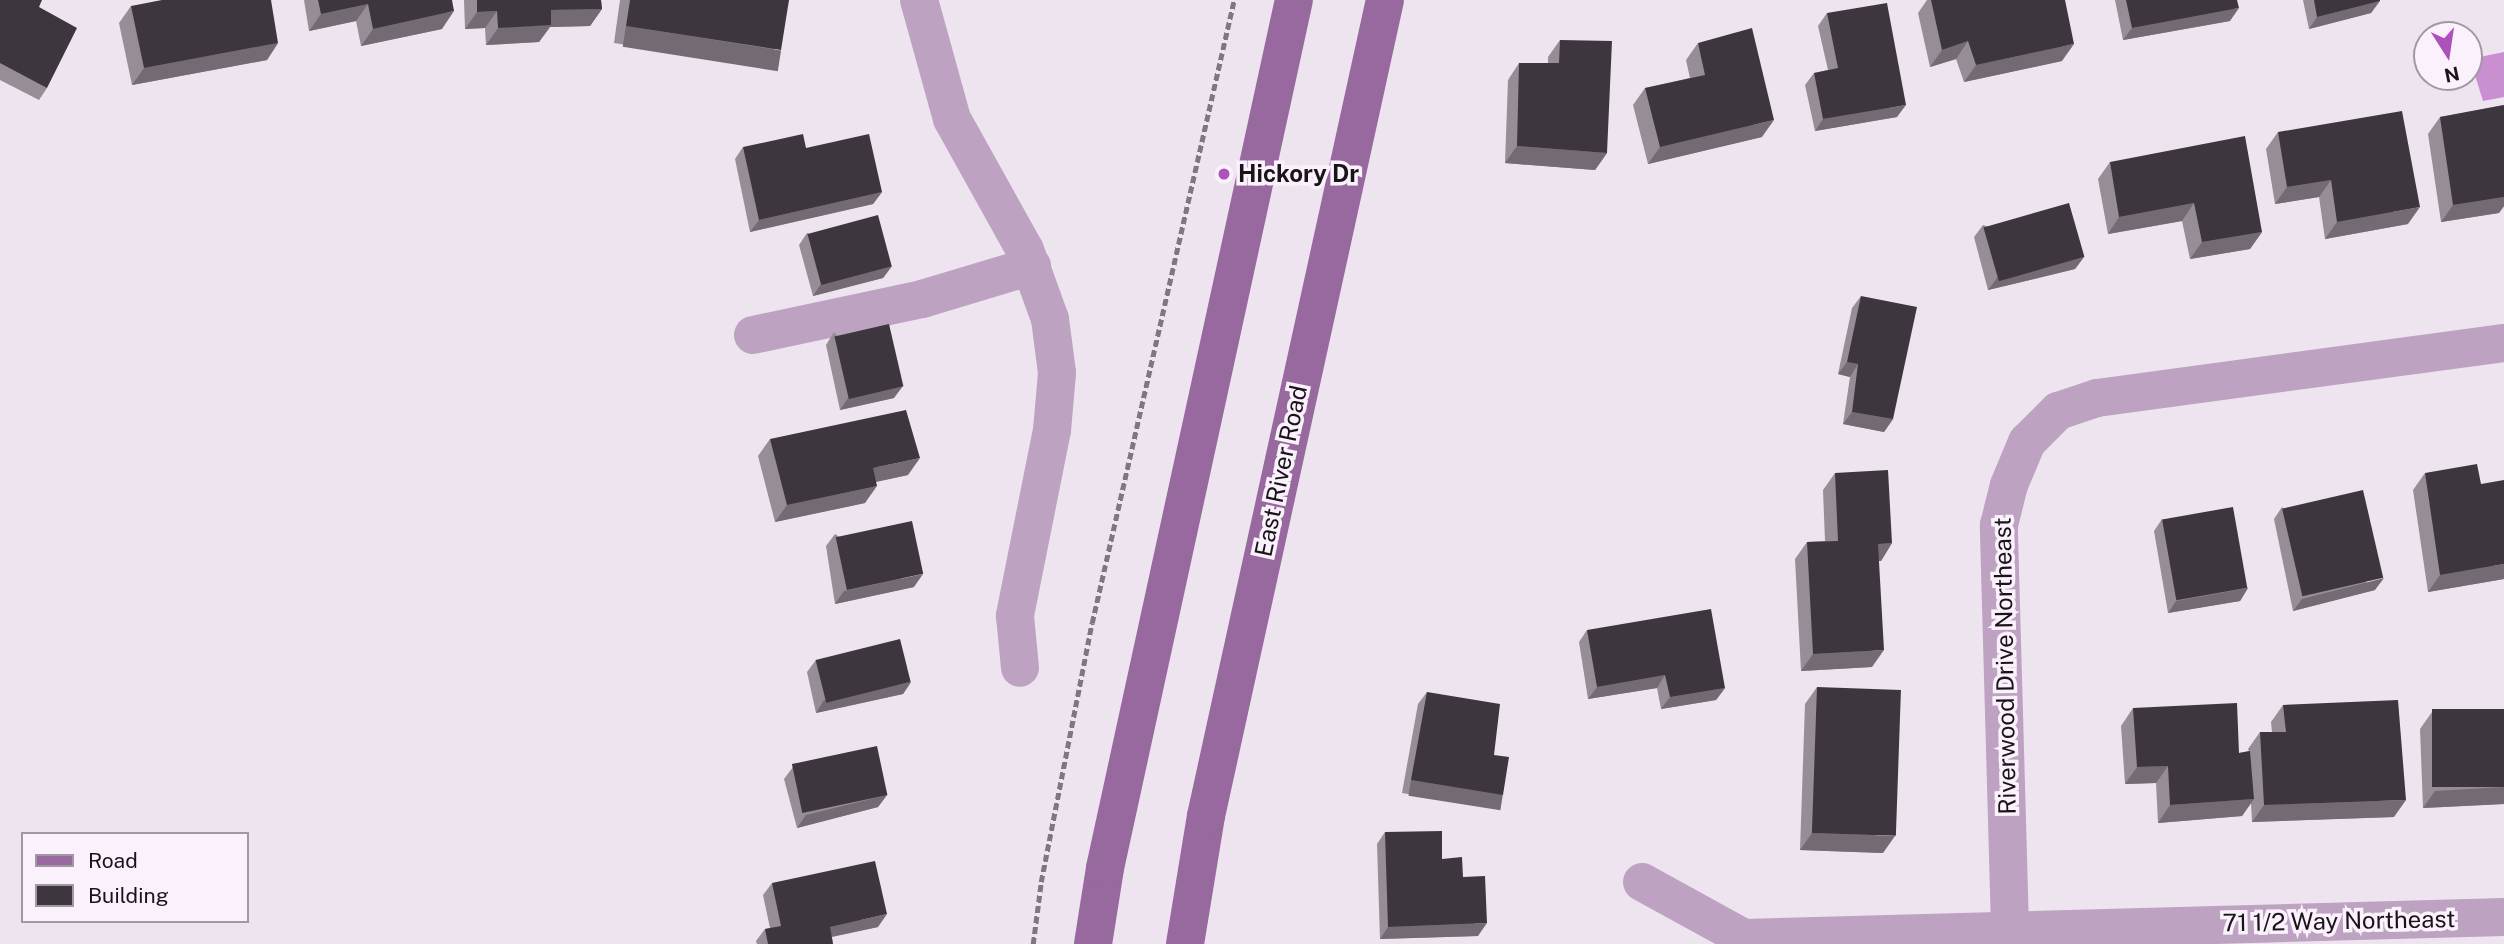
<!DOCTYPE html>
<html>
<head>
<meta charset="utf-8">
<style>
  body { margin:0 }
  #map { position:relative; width:2504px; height:944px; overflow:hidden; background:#eee4ef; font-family:"Public Sans",sans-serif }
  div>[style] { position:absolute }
  .water>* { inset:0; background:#c98fd1 }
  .path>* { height:4.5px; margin-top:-2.25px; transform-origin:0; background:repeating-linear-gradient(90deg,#7e777f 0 7px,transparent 0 10.5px) }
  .minor>* { height:38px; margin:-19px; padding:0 19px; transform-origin:19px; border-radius:19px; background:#bda3c1 }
  .major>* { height:38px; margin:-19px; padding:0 19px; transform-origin:19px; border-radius:19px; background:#97699e }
  .wall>* { inset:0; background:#968d97 }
  .shaded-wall>* { inset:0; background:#736a74; transform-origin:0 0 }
  .building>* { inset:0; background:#3e363f; transform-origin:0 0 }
  .dots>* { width:19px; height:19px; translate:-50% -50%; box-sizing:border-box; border:4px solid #fbf1fc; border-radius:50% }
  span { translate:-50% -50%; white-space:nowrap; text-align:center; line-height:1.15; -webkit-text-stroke:7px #fbf1fc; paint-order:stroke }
  .poi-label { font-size:24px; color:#181418; font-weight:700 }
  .left { translate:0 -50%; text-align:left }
  .street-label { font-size:24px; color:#181418 }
  .legend { position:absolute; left:21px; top:832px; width:228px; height:91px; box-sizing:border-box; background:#fbf1fc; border:2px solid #a099a1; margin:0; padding:9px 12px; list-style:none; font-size:21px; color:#181418 }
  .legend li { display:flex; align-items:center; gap:14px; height:35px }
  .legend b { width:35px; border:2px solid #a099a1 }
  .north { position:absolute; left:2413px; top:21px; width:70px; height:70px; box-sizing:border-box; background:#fbf1fc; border:2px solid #a099a1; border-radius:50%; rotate:168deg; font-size:19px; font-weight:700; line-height:28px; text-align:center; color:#181418 }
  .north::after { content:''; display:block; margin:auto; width:24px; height:32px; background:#ad51bb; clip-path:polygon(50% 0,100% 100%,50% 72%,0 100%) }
</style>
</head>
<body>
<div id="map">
  <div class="water">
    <div style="clip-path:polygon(2504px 52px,2504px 97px,2483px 101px,2470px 59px)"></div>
  </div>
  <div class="path">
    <div style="left:1033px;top:944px;width:63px;rotate:-82.6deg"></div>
    <div style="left:1041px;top:882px;width:264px;rotate:-78.9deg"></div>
    <div style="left:1092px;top:623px;width:639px;rotate:-77.16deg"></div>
  </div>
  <div class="minor">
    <div style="left:919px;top:0;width:123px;rotate:74.5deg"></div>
    <div style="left:952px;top:119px;width:150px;rotate:60.9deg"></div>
    <div style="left:1025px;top:250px;width:73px;rotate:70.1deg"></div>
    <div style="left:1050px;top:319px;width:54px;rotate:82.6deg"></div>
    <div style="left:1057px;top:373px;width:57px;rotate:95deg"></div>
    <div style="left:1052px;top:430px;width:190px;rotate:101.3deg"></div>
    <div style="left:1015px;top:616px;width:52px;rotate:84.5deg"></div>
    <div style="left:753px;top:335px;width:173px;rotate:-12deg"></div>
    <div style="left:922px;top:299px;width:115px;rotate:-16.7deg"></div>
    <div style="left:1642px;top:882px;width:116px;rotate:28.8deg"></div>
    <div style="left:1744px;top:938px;width:760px;rotate:-1.58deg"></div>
    <div style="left:2010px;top:928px;width:403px;rotate:-91.6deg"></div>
    <div style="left:1999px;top:525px;width:41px;rotate:-76deg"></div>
    <div style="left:2009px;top:485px;width:47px;rotate:-67.3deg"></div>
    <div style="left:2027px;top:442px;width:44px;rotate:-45deg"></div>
    <div style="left:2058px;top:411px;width:41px;rotate:-18.4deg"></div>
    <div style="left:2097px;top:398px;width:411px;rotate:-7.7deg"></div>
  </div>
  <div class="major">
    <div style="left:1093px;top:944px;width:77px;rotate:-81deg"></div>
    <div style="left:1105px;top:868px;width:888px;rotate:-77.72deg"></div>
    <div style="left:1185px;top:944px;width:130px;rotate:-80.7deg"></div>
    <div style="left:1206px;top:816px;width:835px;rotate:-77.63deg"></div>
  </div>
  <div class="wall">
    <div style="clip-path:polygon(0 0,39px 7px,47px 88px,39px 100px,0 80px)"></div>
    <div style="clip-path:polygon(304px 0,452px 0,442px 29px,361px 46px,356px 21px,309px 31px)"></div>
    <div style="clip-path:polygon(464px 0,601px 0,602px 9px,590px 26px,550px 27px,539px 42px,486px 45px,485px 28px,465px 29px)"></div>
    <div style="clip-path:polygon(620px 0,789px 0,769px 67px,614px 43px)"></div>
    <div style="clip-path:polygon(1927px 0,2065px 0,2062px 61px,1964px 82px,1956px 59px,1930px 67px,1918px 13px)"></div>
    <div style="clip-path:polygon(2115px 0,2237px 0,2230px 21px,2123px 40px)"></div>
    <div style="clip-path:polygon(2303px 0,2380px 0,2371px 13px,2309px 29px)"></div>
    <div style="clip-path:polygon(131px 6px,278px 43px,267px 60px,132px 85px,119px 23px)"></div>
    <div style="clip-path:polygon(1827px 13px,1897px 117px,1815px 131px,1805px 85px,1814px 73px,1828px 70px,1818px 26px)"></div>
    <div style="clip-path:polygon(1560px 40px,1607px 153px,1595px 170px,1505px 163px,1508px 80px,1519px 63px,1548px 63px,1548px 57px)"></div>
    <div style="clip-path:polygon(1698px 43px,1762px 137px,1648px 164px,1633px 105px,1645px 88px,1690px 78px,1686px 60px)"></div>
    <div style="clip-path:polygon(2504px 105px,2504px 206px,2499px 213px,2441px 222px,2428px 134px,2440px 117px)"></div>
    <div style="clip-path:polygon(2278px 132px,2408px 224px,2325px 239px,2319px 197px,2275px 204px,2266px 149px)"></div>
    <div style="clip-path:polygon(743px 147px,806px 148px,882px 192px,873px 204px,750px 232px,735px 159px)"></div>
    <div style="clip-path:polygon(2110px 162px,2262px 232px,2250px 249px,2190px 259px,2182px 221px,2108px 234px,2098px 179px)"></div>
    <div style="clip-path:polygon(1983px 225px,2084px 257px,2075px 269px,1988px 290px,1974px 237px)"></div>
    <div style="clip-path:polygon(807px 233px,892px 266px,883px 278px,813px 296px,799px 245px)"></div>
    <div style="clip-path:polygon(1861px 296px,1893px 419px,1884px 432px,1843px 424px,1850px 377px,1838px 374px,1852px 308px)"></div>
    <div style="clip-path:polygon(834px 332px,894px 398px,840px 410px,826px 345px)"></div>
    <div style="clip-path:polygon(770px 439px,908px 475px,876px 482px,865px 503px,775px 522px,758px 456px)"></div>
    <div style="clip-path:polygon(1835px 473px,1892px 543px,1881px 561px,1879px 561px,1872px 667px,1801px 671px,1795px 559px,1807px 542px,1825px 541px,1823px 490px)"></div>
    <div style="clip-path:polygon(2425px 473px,2504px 579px,2428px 592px,2413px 490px)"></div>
    <div style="clip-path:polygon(2282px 507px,2375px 590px,2293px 611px,2274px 519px)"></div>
    <div style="clip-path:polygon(2162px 519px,2248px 588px,2240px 601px,2168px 613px,2154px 531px)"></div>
    <div style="clip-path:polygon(835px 534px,914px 587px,835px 604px,826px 546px)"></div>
    <div style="clip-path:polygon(1587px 630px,1725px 688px,1716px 700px,1661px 709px,1657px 688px,1588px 699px,1579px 642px)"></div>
    <div style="clip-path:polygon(816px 660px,911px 682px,903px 694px,816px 713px,807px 672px)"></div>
    <div style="clip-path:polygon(1817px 687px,1883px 853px,1800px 850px,1805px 704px)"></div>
    <div style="clip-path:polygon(1427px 692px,1494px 755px,1494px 808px,1402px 793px,1418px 704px)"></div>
    <div style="clip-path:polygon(2283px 705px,2394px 817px,2252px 822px,2251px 803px,2242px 816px,2158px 823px,2156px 783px,2125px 784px,2121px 726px,2133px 708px,2239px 753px,2249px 751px,2248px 749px,2260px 732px,2272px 732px,2271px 722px)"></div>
    <div style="clip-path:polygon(2504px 709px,2504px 804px,2423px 808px,2420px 729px,2432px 712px)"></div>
    <div style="clip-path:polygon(793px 767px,887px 795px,878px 807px,797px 828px,784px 779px)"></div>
    <div style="clip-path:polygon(1385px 832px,1442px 859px,1463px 877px,1478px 936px,1380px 939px,1377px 844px)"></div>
    <div style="clip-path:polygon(772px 883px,878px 927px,832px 937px,833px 944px,757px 944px,756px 941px,765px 929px,770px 928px,763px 895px)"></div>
  </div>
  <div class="shaded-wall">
    <div style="clip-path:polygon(2380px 1px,2371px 13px,2309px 29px,2317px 17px)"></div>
    <div style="clip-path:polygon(368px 4px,356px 21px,309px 31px,321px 14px)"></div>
    <div style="clip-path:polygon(2239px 8px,2230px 21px,2123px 40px,2132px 28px)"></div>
    <div style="clip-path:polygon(602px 9px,590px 26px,550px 27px,539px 42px,486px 45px,498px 28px,551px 10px)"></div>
    <div style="clip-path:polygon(454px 11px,442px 29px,361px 46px,373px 29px)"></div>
    <div style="clip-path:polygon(497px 11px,485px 28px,465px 29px,477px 12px)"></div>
    <div style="left:626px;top:26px;width:157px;height:21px;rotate:9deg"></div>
    <div style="clip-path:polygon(1968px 41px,1956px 59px,1930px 67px,1942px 50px)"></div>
    <div style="clip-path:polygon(278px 43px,267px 60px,132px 85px,144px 68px)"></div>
    <div style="clip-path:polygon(2074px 44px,2062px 61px,1964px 82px,1976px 65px)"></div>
    <div style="clip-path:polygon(1906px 105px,1897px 117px,1815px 131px,1823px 119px)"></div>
    <div style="clip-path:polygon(1774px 120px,1762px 137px,1648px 164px,1660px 147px)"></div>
    <div style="clip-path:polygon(1517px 146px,1607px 153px,1595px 170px,1505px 163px)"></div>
    <div style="clip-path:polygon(2331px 180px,2319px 197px,2275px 204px,2287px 187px)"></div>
    <div style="clip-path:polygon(882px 192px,873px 204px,750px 232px,759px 220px)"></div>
    <div style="clip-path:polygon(2504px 197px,2504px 206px,2499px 213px,2441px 222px,2453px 205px)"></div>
    <div style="clip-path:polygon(2194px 203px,2182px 221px,2108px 234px,2119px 217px)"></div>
    <div style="clip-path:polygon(2420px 207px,2408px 224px,2325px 239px,2337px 222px)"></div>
    <div style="clip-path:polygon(2262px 232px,2250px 249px,2190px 259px,2202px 242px)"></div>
    <div style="clip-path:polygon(2084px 257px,2075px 269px,1988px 290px,1997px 278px)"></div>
    <div style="clip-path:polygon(892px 266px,883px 278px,813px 296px,821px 284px)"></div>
    <div style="clip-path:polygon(1847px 362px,1858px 364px,1850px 377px,1838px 374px)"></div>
    <div style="clip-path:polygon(903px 386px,894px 398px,840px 410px,848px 398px)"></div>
    <div style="clip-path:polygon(1852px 412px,1893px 419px,1884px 432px,1843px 424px)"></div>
    <div style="clip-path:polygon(920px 458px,908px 475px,861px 485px,873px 468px)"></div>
    <div style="clip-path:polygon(877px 486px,865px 503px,775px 522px,787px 505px)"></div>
    <div style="clip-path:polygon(1892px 543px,1881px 561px,1866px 561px,1878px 544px)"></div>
    <div style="clip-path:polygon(2504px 564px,2504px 579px,2428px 592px,2440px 575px)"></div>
    <div style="clip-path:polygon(923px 574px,914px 587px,835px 604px,844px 591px)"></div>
    <div style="clip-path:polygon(2384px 578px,2375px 590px,2293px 611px,2302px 599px)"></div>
    <div style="clip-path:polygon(2248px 588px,2240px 601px,2168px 613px,2176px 601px)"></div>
    <div style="clip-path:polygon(1884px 650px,1872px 667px,1801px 671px,1813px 654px)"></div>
    <div style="clip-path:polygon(1665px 675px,1657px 688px,1588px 699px,1597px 687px)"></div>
    <div style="clip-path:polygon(911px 682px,903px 694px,816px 713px,824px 700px)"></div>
    <div style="clip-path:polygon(1725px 688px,1716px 700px,1661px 709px,1670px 697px)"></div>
    <div style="clip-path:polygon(2168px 766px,2156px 783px,2125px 784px,2137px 767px)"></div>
    <div style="left:1411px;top:780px;width:93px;height:16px;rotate:9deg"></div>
    <div style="clip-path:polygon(2504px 787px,2504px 804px,2423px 808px,2435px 791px)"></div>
    <div style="clip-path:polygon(887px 795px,878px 807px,797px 828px,806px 815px)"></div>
    <div style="clip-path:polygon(2254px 799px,2242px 816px,2158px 823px,2170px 805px)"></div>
    <div style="clip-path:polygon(2406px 800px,2394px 817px,2252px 822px,2264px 805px)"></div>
    <div style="clip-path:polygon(1812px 833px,1895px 836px,1883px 853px,1800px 850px)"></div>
    <div style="clip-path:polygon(887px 914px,878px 927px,821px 939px,830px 927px)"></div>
    <div style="clip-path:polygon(1487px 923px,1478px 936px,1380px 939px,1388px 927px)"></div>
  </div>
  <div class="building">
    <div style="clip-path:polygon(0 0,42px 0,39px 7px,77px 28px,47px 88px,0 63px)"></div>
    <div style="clip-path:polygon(162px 0,271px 0,278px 43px,144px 68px,131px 6px)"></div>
    <div style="clip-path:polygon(318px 0,452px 0,454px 11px,373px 29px,368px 4px,321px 14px)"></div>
    <div style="clip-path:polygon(477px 0,601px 0,602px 9px,551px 10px,551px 25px,498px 28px,497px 11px,477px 12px)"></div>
    <div style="clip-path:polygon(630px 0,789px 0,781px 50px,626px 26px)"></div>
    <div style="clip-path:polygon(1931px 0,2065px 0,2074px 44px,1976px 65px,1968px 41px,1942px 50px)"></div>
    <div style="clip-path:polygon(2126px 0,2237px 0,2239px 8px,2132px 28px)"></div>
    <div style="clip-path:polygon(2314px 0,2380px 0,2380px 1px,2317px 17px)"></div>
    <div style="clip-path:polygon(1887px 3px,1906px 105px,1823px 119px,1814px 73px,1838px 68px,1827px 13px)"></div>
    <div style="clip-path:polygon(1752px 28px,1774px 120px,1660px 147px,1645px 88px,1705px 75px,1698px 43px)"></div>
    <div style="clip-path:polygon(1560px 40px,1612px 41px,1607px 153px,1517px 146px,1519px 63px,1559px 63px)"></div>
    <div style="clip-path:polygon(2504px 105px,2504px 197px,2453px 205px,2440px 117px)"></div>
    <div style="clip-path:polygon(2402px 111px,2420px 207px,2337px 222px,2331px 180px,2287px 187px,2278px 132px)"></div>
    <div style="clip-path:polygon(803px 134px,806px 148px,869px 134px,882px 192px,759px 220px,743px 147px)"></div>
    <div style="clip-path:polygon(2245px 136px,2262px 232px,2202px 242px,2194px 203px,2119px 217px,2110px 162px)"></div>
    <div style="left:2069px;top:203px;width:56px;height:89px;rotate:74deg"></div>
    <div style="left:878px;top:215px;width:53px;height:73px;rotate:75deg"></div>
    <div style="clip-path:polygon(1861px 296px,1917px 307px,1893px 419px,1852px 412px,1858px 364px,1847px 362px)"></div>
    <div style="left:889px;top:324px;width:64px;height:56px;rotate:77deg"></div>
    <div style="clip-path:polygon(906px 410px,920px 458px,873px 468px,877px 486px,787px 505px,770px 439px)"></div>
    <div style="clip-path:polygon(2477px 464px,2481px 484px,2504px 480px,2504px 564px,2440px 575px,2425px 473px)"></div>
    <div style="clip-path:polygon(1888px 470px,1892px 543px,1878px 544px,1884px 650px,1813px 654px,1807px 542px,1838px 541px,1835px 473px)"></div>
    <div style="left:2363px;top:490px;width:90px;height:83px;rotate:77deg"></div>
    <div style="left:2233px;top:507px;width:82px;height:72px;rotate:80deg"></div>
    <div style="left:912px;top:521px;width:54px;height:78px;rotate:78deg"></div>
    <div style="clip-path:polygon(1711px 609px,1725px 688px,1670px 697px,1665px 675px,1597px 687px,1587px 630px)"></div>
    <div style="left:900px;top:639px;width:44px;height:87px;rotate:76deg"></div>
    <div style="left:1817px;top:687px;width:84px;height:146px;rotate:2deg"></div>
    <div style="clip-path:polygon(1427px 692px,1500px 704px,1494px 755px,1509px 757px,1503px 795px,1411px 780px)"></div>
    <div style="clip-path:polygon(2398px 700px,2406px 800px,2264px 805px,2260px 732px,2286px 732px,2283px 705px)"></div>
    <div style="clip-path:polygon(2237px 703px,2239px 753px,2250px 751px,2254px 799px,2170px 805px,2168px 766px,2137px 767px,2133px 708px)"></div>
    <div style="left:2504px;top:709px;width:78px;height:72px;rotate:90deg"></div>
    <div style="left:877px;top:746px;width:50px;height:87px;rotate:78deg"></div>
    <div style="clip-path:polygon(1442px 831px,1442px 859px,1462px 857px,1463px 877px,1485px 876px,1487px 923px,1388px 927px,1385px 832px)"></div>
    <div style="clip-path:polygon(875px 861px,887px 914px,830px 927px,833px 944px,768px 944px,765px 929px,781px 926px,772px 883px)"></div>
  </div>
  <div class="dots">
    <div style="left:1224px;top:174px;background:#ad51bb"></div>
  </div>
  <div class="poi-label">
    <span class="left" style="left:1238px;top:174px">Hickory Dr</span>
  </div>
  <div class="street-label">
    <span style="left:1281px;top:471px;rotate:-78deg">East River Road</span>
    <span style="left:2005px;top:666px;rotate:-91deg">Riverwood Drive Northeast</span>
    <span style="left:2339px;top:921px;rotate:-1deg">71 1/2 Way Northeast</span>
  </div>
  <ul class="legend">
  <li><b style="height:9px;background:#97699e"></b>Road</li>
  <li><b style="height:19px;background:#3e363f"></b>Building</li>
  </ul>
  <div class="north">N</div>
</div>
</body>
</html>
